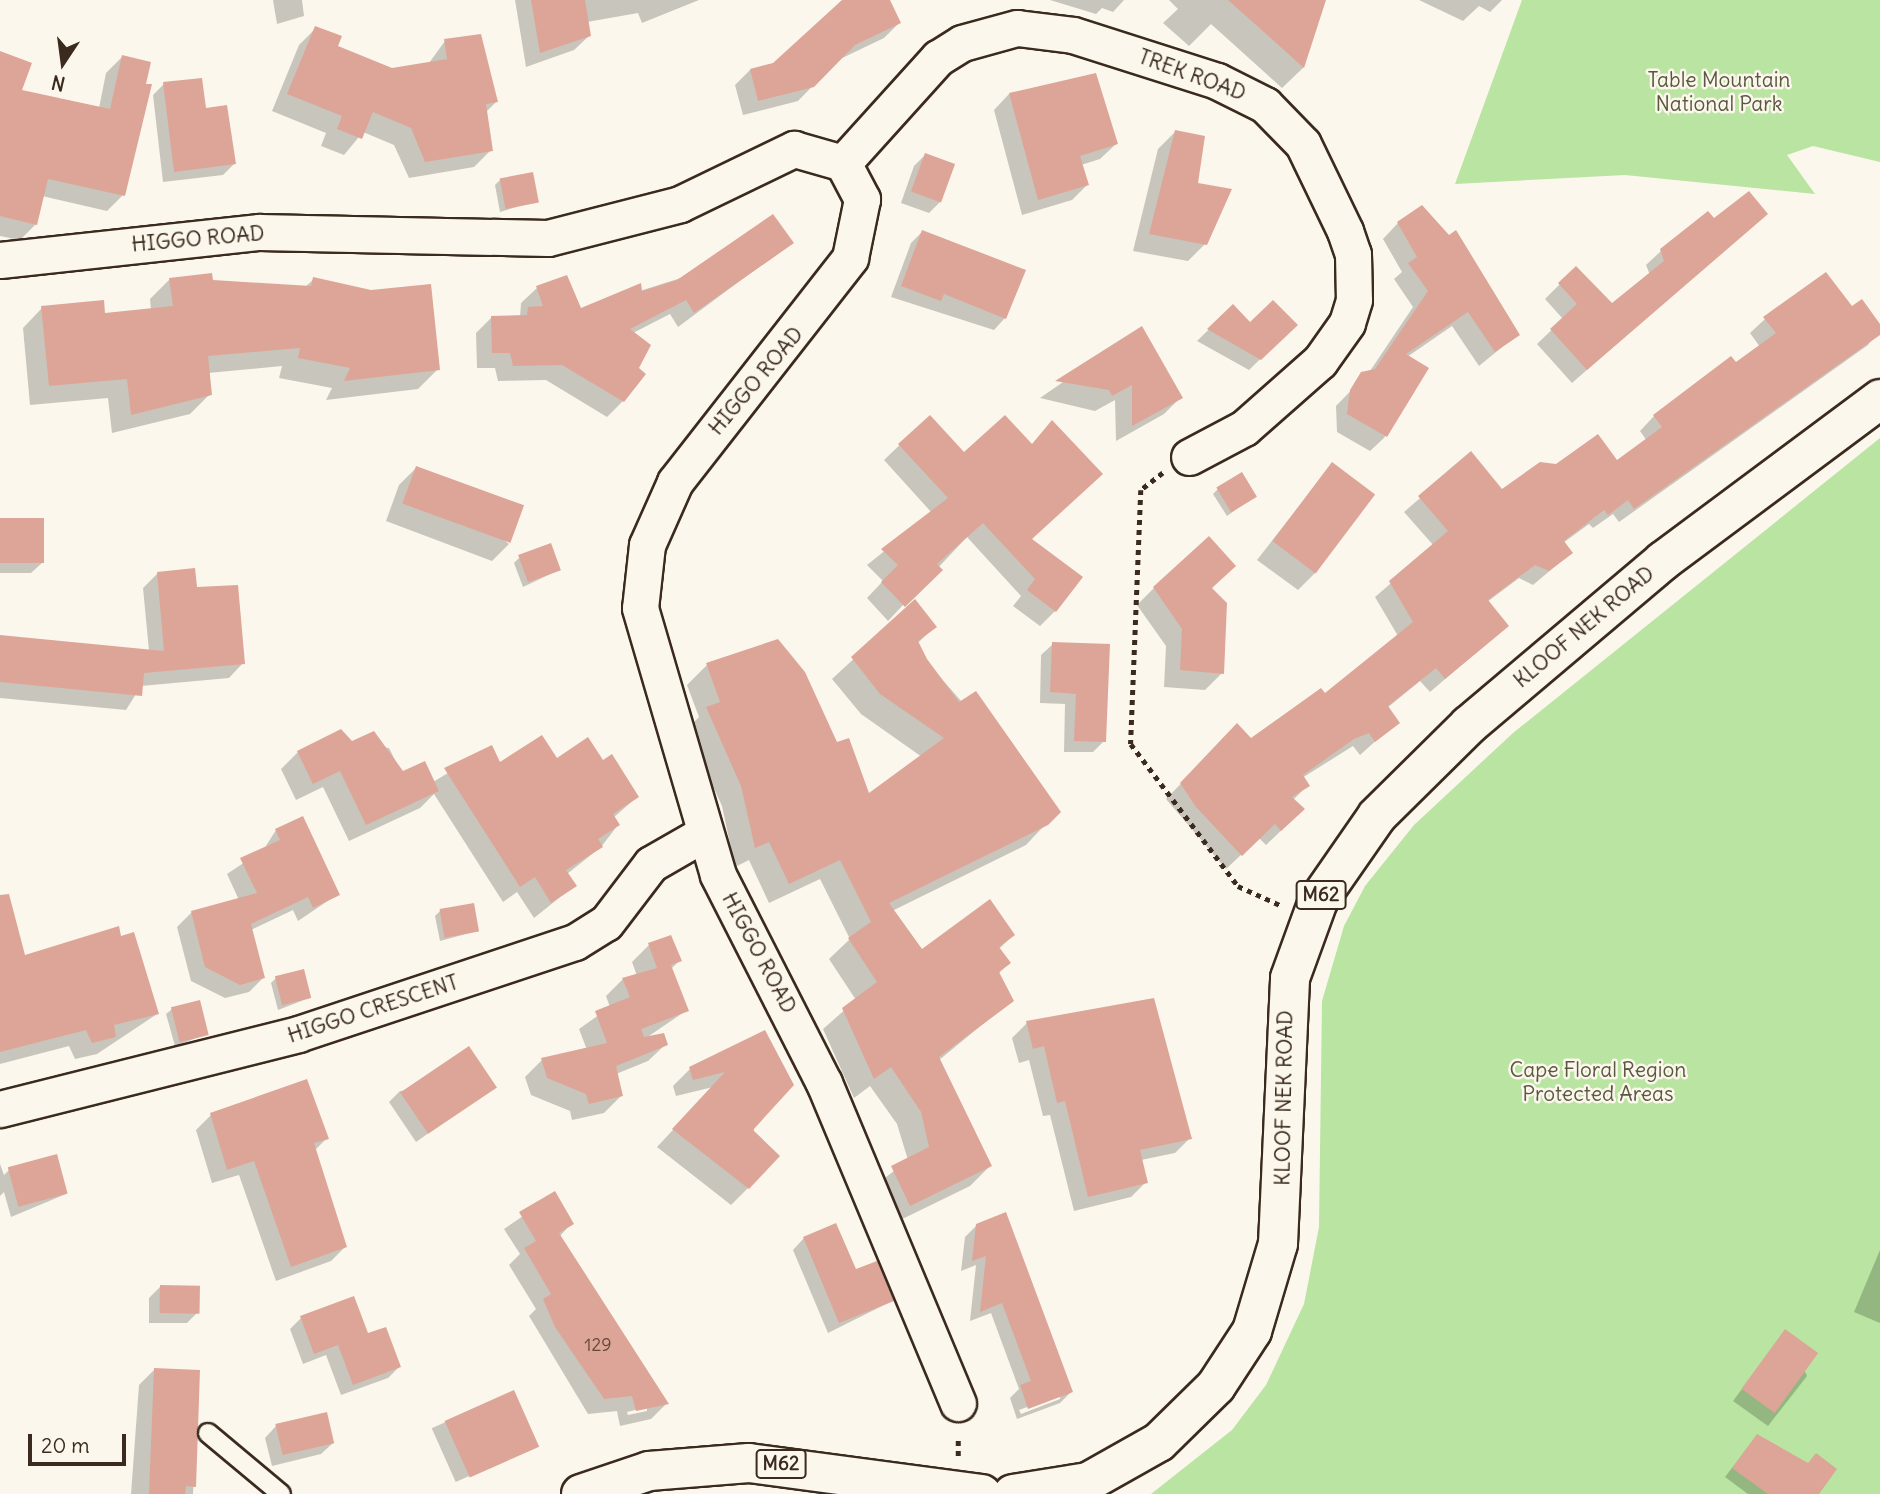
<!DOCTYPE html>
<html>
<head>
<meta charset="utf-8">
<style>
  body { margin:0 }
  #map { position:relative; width:1880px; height:1494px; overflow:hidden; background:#fbf7ec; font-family:Delius,sans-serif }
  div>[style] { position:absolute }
  .green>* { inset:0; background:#b9e4a1 }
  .shadow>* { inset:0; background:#0003; transform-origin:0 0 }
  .building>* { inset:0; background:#dda597; transform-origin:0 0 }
  .path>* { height:4.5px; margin-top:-2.25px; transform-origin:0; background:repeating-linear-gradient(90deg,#3b2a1e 0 5px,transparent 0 10px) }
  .roads { filter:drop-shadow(2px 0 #3b2a1e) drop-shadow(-2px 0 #3b2a1e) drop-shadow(0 2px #3b2a1e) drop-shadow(0 -2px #3b2a1e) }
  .lane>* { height:18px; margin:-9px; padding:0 9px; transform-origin:9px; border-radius:9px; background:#fbf7ec }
  .street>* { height:35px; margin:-17.5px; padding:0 17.5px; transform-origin:17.5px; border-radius:17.5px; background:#fbf7ec }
  .primary>* { height:38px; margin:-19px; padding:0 19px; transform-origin:19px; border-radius:19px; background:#fbf7ec }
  span { translate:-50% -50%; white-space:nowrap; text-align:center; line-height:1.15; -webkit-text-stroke:5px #fbf7ec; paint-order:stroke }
  .number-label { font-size:18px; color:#64493c }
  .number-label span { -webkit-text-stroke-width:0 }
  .shield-label span { padding:2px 5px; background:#fbf7ec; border:2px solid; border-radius:5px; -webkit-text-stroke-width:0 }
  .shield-label { font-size:19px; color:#3b2a1e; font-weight:700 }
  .street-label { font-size:21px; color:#3b2a1e }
  .park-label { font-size:21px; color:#5a583f }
  .north { position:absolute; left:28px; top:28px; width:70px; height:70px; -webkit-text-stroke:5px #fbf7ec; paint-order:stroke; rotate:193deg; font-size:19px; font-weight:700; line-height:28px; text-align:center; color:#3b2a1e }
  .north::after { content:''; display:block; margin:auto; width:24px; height:32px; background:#3b2a1e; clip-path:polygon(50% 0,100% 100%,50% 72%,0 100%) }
  .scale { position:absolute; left:28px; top:1434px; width:98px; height:32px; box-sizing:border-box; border:4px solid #3b2a1e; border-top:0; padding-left:9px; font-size:21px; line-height:24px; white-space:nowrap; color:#3b2a1e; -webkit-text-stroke:5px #fbf7ec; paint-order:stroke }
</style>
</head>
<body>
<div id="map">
  <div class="green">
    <div style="clip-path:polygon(1522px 0,1880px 0,1880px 162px,1813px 146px,1787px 155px,1815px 194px,1625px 175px,1455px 184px)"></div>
    <div style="clip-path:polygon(1880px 438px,1880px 1494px,1151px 1494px,1232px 1430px,1266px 1385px,1304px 1304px,1319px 1227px,1322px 1001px,1344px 926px,1365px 886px,1414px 825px,1513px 733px)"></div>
  </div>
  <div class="shadow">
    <div style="clip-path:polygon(273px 0,302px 0,304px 16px,277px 24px)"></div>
    <div style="clip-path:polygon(515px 0,699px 0,642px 23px,638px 13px,587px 22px,589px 36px,574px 50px,526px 67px)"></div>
    <div style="clip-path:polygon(847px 0,888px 0,899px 23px,884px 38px,838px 60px,798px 101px,743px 115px,735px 85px,750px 70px,774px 64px)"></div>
    <div style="clip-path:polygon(1050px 0,1124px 0,1113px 12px,1102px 8px,1096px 14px)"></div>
    <div style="clip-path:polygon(1169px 0,1321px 0,1323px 2px,1303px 68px,1282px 88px,1211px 24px,1189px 46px,1163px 23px,1178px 9px)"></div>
    <div style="clip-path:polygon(1419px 0,1502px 0,1490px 12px,1479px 6px,1463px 21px)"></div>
    <div style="clip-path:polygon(316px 28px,335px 47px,392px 69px,429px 63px,445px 41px,496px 102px,486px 112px,491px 150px,474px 167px,409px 178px,394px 145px,363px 132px,344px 155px,321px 146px,326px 133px,272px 111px,299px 45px)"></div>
    <div style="clip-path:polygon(0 53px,19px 91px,99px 108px,106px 73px,122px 57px,123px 195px,107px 211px,42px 196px,36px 224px,20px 240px,0 236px)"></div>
    <div style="clip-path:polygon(164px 84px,204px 110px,234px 164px,223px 175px,163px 182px,153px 95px)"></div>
    <div style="clip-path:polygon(1009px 94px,1116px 144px,1100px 159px,1081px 165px,1087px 185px,1072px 200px,1022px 215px,994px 110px)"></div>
    <div style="clip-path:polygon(1175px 132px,1196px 184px,1205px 244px,1188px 261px,1133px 251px,1158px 149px)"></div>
    <div style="clip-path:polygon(925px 155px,940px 202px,929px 213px,901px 203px,914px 166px)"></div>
    <div style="clip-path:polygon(500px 180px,537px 201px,500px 212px,495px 185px)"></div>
    <div style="clip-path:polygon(1765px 214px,1572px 383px,1537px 344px,1563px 319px,1545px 299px,1576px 268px,1611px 306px,1650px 275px,1646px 265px,1661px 251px,1714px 221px)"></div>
    <div style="clip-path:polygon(1398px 223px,1518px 334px,1479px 366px,1452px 326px,1407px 357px,1427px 369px,1384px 438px,1343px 413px,1384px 438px,1370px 451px,1337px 432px,1336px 406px,1370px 371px,1413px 307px,1394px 279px,1402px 272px,1383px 239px)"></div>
    <div style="clip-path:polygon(922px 232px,1005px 318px,994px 330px,891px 297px,911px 243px)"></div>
    <div style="clip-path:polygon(791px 243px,678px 327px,670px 314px,633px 333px,636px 368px,623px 401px,607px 417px,546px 380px,498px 381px,495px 368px,477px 368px,476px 333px,491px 318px,520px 317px,521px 303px,537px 288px,580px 310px)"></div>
    <div style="clip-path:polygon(314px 279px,438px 369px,418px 389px,326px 400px,332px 388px,279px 378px,282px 366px,208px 373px,210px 394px,190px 414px,112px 433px,108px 398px,30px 405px,23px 328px,42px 308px,103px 315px,151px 310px,150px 299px,169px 280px,305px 287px)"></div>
    <div style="clip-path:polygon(1233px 306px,1250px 325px,1295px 325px,1249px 370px,1197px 341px)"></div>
    <div style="clip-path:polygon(1851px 309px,1880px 327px,1868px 345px,1619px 522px,1613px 514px,1593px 528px,1589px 524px,1563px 543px,1571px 553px,1533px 585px,1519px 578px,1487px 602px,1507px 626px,1430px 692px,1420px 681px,1387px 708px,1397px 722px,1360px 755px,1353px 746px,1302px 778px,1308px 785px,1293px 800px,1288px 824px,1266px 845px,1259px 838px,1226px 869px,1166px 799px,1237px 726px,1251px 741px,1325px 696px,1398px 636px,1375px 597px,1434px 546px,1404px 512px,1471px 454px,1502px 491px,1557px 466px,1617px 462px,1647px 441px,1640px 431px,1654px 416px,1760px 347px,1750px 333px,1765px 319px)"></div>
    <div style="clip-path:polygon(1141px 328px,1181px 397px,1164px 414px,1116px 441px,1115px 400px,1095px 411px,1040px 398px)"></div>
    <div style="clip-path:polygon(929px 417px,964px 455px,1031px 445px,1030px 540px,1055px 611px,1040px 626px,1013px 606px,1021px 596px,967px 537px,888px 621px,867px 598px,883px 581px,867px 565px,932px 513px,884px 460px)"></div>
    <div style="clip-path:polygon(1332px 464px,1315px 573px,1298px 590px,1257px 560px)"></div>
    <div style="clip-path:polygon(416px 468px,509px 544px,492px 561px,386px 521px,399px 485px)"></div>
    <div style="clip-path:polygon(1218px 489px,1255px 496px,1227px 516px,1213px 494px)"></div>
    <div style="clip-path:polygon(0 521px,43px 562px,31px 573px,0 573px)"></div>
    <div style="clip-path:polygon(519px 558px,559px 570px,523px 587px,514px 563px)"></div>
    <div style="clip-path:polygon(158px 573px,195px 588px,243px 663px,229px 678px,141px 686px,126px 710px,0 698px,0 637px,149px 651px,143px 588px)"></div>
    <div style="clip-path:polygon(1154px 588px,1210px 589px,1222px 673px,1205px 690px,1164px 687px,1166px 646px,1137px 605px)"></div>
    <div style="clip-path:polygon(915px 602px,934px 627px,917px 644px,925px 660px,1058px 811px,1026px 845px,892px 911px,922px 952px,1013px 935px,999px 949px,1009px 963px,998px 974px,1012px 1000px,938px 1061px,990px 1166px,970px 1186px,890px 1225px,872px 1188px,908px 1160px,897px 1124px,870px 1086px,854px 1098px,823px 1029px,856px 1000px,829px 959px,850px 939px,820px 879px,769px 903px,749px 860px,735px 867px,722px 806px,687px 729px,699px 717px,687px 685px,707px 665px,836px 744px,868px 796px,922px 757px,861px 714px,832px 679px)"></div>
    <div style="clip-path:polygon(1053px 644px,1104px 741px,1093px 752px,1064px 752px,1065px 704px,1040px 703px,1041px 655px)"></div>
    <div style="clip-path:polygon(352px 743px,389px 748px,402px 774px,433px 782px,491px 747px,499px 764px,602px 763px,637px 797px,613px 818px,618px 825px,601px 847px,567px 874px,574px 886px,534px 918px,517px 892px,503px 902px,434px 794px,420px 808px,349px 841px,323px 787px,296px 800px,281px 769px,298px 752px)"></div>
    <div style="clip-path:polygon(276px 830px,338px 894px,298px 921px,293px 910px,251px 930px,263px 978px,249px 992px,225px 998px,191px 981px,177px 927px,192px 912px,239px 900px,227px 874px,264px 849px)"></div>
    <div style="clip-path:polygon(441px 910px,477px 931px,440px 941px,435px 916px)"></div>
    <div style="clip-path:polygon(0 941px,24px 957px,157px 1014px,97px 1054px,75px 1059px,69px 1046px,0 1064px)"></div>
    <div style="clip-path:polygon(649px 945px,680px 960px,671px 969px,687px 1010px,649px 1036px,666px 1044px,648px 1061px,616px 1074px,621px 1096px,604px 1113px,572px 1120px,570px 1111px,531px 1095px,525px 1077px,542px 1060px,587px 1050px,579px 1029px,610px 1007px,606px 996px,622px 980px,637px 976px,632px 962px)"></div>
    <div style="clip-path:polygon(276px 978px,309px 998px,278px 1010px,271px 983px)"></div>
    <div style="clip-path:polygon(172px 1009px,207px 1034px,175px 1046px,166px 1014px)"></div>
    <div style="clip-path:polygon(1027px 1023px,1190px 1138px,1175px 1153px,1141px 1160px,1146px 1182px,1131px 1197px,1074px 1211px,1050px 1115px,1043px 1116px,1029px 1060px,1019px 1063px,1012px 1038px)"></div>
    <div style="clip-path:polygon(764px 1032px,748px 1188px,731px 1205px,657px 1147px,713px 1087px,676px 1096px,673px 1086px,690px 1069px)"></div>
    <div style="clip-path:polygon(495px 1086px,416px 1142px,389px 1102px,400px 1091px)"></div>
    <div style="clip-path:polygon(211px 1115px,327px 1138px,315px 1150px,345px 1247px,331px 1261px,276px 1281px,239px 1175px,212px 1183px,196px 1130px)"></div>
    <div style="clip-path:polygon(0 1164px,4px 1175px,9px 1170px,66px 1194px,11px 1217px,4px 1192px,0 1196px)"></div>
    <div style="clip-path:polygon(evenodd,555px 1194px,572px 1223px,559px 1237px,666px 1404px,651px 1419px,620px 1426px,617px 1411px,588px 1414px,529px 1316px,536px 1309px,509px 1265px,520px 1254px,504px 1229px,555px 1194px,647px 1407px,647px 1411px,628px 1415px,627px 1412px,647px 1407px)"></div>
    <div style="clip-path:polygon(evenodd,977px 1225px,1071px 1392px,1060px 1403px,1017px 1419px,1010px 1398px,1019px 1389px,991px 1313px,970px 1321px,976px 1265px,961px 1271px,965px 1237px,977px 1225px,1060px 1395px,1060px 1399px,1021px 1414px,1019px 1410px,1060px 1395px)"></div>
    <div style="clip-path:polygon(804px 1238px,855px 1271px,892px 1301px,828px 1333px,793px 1250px)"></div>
    <div style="clip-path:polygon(1880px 1250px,1880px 1323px,1854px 1312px)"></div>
    <div style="clip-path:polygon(160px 1287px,198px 1312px,187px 1323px,149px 1323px,149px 1298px)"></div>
    <div style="clip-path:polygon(301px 1318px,367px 1336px,399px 1367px,388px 1378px,341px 1395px,326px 1355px,303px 1364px,290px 1329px)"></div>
    <div style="clip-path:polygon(1785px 1331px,1807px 1376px,1768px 1426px,1733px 1401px)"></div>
    <div style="clip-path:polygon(155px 1369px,199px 1371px,193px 1494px,131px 1494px,139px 1385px)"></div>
    <div style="left:513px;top:1392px;width:59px;height:89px;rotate:66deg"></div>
    <div style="clip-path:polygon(276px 1426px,333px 1443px,321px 1454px,272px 1466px,265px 1438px)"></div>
    <div style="clip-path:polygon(1757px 1436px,1817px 1494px,1748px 1494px,1725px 1477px)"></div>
  </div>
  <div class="building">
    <div style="clip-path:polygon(531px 0,585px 0,591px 36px,540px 53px)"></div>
    <div style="clip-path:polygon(842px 0,890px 0,901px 23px,855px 45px,814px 87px,758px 101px,750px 69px,773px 63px)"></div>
    <div style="clip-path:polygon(1228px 0,1326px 0,1304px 68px)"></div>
    <div style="clip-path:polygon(315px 26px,342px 36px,338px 46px,392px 68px,447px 59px,444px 39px,481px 34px,498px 102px,486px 104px,493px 151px,425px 162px,411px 128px,373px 112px,362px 139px,337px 129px,342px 116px,287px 94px)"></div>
    <div style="clip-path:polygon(0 51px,32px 63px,22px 90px,110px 109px,122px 55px,151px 62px,146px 84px,152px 84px,125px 196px,48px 179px,37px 225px,0 216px)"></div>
    <div style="clip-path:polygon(1096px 73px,1118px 144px,1080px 156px,1089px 185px,1038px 200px,1009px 93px)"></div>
    <div style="clip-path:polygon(202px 78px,206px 108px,227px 105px,236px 164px,174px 172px,163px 82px)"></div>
    <div style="clip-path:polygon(1175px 130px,1205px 136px,1198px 183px,1232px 189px,1207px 245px,1149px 234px)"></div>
    <div style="left:925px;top:153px;width:32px;height:41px;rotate:20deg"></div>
    <div style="left:533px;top:172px;width:31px;height:34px;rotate:79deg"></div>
    <div style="clip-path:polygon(1749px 191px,1768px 214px,1587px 370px,1550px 329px,1577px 304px,1558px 283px,1576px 266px,1612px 303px,1664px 261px,1660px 249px,1708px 211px,1714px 218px)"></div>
    <div style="clip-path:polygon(1422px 205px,1449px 235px,1456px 230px,1520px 335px,1495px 352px,1468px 312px,1406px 354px,1429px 368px,1387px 437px,1347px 414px,1350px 390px,1361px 372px,1375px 369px,1428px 291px,1408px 263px,1417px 257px,1397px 222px)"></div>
    <div style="clip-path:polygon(773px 214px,794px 243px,694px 313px,686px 300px,630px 329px,651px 345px,639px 368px,646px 374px,624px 402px,562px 365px,513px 366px,510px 353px,492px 353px,491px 316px,527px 315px,528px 307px,543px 306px,536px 286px,567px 275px,581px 308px,641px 283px,642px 291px,677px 280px)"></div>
    <div style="clip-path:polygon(922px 230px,1026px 270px,1006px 319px,944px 294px,941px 301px,901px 286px)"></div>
    <div style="clip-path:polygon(1826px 272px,1852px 306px,1862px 299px,1880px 324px,1880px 335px,1634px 509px,1628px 500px,1608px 515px,1604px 510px,1564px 541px,1573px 553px,1549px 571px,1535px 565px,1488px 600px,1509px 626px,1445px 679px,1436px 668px,1388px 706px,1400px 723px,1375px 742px,1369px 733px,1354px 739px,1303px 775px,1310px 786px,1292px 797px,1305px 809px,1281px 831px,1275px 824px,1242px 856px,1196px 807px,1180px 783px,1237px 723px,1251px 738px,1321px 688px,1325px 693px,1413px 622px,1389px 581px,1448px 531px,1418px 496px,1471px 451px,1502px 489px,1540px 462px,1556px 464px,1598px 434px,1617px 460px,1662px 427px,1653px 415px,1731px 356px,1736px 362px,1776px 333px,1763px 317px)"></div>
    <div style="clip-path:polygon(212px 273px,213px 280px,311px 286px,313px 277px,371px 290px,431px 284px,440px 370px,344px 381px,350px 368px,298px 358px,300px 348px,208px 356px,212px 395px,131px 415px,127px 379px,49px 386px,41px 306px,104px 300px,105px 313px,173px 306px,169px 278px)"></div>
    <div style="clip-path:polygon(1273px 300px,1298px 325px,1261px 360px,1207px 329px,1233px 304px,1250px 322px)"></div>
    <div style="clip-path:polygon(1142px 326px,1183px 398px,1132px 426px,1132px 385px,1112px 396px,1109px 390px,1055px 381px)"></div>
    <div style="clip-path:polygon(930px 415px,964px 452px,1005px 415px,1032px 444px,1052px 420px,1103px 474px,1032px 539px,1083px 577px,1056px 612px,1027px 590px,1035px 579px,983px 523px,937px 564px,943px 570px,905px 607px,881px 582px,898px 565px,881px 549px,948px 498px,898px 444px)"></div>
    <div style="left:1332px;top:462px;width:54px;height:99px;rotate:37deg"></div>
    <div style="left:416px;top:466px;width:115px;height:40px;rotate:20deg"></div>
    <div style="left:1242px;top:472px;width:29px;height:30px;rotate:59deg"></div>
    <div style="left:44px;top:518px;width:45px;height:44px;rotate:90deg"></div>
    <div style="clip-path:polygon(1209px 536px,1236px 566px,1212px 588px,1227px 603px,1224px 674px,1180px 670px,1182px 629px,1153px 587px)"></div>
    <div style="left:551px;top:543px;width:29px;height:35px;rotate:70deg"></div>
    <div style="clip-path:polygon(195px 568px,197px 587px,238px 585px,245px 664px,144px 673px,142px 696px,0 682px,0 635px,164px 651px,157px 572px)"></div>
    <div style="clip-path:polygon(915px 599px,937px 627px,918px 641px,927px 659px,959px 702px,976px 691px,1061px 812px,1048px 825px,889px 903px,922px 949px,990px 899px,1015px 935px,999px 947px,1011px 963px,999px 972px,1014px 1001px,939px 1057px,992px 1166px,910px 1206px,891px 1166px,929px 1147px,921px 1112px,891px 1067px,874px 1079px,842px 1008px,877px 982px,848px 938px,871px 922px,840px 860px,789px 884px,769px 842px,755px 848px,741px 786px,706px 707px,720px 702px,706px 663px,778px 639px,805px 672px,837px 742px,849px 738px,869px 793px,944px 738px,880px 694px,851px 657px)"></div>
    <div style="clip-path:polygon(1052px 642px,1110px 644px,1106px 742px,1074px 741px,1076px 694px,1050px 692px)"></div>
    <div style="clip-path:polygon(341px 729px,352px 741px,374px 731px,403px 771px,425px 761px,439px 791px,366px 825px,340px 771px,313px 784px,297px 751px)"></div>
    <div style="clip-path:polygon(542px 735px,557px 758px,588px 737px,603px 760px,612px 754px,639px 797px,613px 814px,620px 825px,598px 839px,603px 847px,566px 870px,577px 886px,551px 903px,535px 877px,520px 887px,444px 768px,492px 745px,500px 762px)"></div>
    <div style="clip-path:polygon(303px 816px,340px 895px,313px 908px,308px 897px,251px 924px,265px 978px,240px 985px,205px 967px,191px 911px,257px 893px,240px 858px,280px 840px,275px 829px)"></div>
    <div style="clip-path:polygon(9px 894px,25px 955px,119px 926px,121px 936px,134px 932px,159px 1014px,114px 1025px,116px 1037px,92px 1043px,86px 1030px,0 1052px,0 895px)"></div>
    <div style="left:474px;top:903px;width:29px;height:35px;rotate:80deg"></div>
    <div style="clip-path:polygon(671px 935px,682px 961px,671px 965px,689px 1011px,641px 1029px,644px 1037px,664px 1033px,668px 1045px,616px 1066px,623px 1096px,589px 1104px,586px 1094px,547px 1078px,541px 1058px,607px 1043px,595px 1011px,630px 997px,622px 978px,657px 968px,648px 943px)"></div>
    <div style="left:304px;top:969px;width:30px;height:30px;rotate:76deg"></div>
    <div style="clip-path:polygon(1154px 998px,1192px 1139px,1140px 1150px,1148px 1183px,1088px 1197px,1065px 1101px,1057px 1103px,1044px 1046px,1033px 1049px,1026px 1021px)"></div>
    <div style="left:200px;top:1000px;width:36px;height:30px;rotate:76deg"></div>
    <div style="clip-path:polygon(765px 1030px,794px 1085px,753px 1130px,780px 1156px,749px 1189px,672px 1129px,725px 1072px,693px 1080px,689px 1067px)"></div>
    <div style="left:469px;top:1046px;width:50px;height:83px;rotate:56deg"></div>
    <div style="clip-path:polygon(307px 1079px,329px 1139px,314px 1143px,347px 1247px,291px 1267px,254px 1161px,227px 1170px,210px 1113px)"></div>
    <div style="left:57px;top:1154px;width:41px;height:51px;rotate:75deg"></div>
    <div style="clip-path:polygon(555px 1191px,574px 1224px,559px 1233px,669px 1404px,636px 1411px,632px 1396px,604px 1399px,555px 1327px,543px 1299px,551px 1294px,524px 1248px,536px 1241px,519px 1212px)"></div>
    <div style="clip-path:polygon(1006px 1212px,1073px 1392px,1028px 1409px,1020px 1385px,1031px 1381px,1002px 1303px,980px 1312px,986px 1256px,972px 1261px,976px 1224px)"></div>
    <div style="clip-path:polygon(836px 1223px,856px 1269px,877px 1261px,894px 1301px,839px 1323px,803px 1237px)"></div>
    <div style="left:160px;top:1285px;width:40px;height:28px;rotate:1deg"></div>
    <div style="clip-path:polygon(354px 1296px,368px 1333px,386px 1327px,401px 1367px,353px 1385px,338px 1345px,314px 1354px,300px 1316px)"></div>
    <div style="left:1785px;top:1329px;width:41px;height:74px;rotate:36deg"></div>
    <div style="clip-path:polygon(154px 1368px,200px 1370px,196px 1487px,186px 1486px,185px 1494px,149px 1494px)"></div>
    <div style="left:514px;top:1390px;width:62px;height:76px;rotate:66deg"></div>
    <div style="left:327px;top:1412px;width:32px;height:53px;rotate:77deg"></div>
    <div style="clip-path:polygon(1757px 1434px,1808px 1463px,1816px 1453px,1837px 1469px,1819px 1494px,1768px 1494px,1732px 1468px)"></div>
  </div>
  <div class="path">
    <div style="left:1163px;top:473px;width:28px;rotate:142deg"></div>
    <div style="left:1141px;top:490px;width:254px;rotate:92.3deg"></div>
    <div style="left:1131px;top:744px;width:178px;rotate:53deg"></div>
    <div style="left:1238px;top:886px;width:46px;rotate:24.3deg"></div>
    <div style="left:958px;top:1456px;width:19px;rotate:-90deg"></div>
  </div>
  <div class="roads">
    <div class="lane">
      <div style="left:208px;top:1433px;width:95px;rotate:39.9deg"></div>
    </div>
    <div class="street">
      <div style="left:843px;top:163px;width:142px;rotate:-47.9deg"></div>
      <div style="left:938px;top:58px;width:28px;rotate:-32deg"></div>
      <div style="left:962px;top:43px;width:57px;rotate:-15.3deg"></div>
      <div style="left:1017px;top:28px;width:56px;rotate:7.1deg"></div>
      <div style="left:1073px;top:35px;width:151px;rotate:17.7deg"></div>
      <div style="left:1217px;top:81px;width:54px;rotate:26.6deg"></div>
      <div style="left:1265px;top:105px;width:54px;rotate:45.7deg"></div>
      <div style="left:1303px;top:144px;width:97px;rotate:64.2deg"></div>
      <div style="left:1345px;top:231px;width:24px;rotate:71deg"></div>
      <div style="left:1353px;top:254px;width:46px;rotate:88.8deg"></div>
      <div style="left:1354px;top:300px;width:24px;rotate:107deg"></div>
      <div style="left:1347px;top:323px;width:47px;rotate:125.4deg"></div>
      <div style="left:1320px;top:361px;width:101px;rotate:138.6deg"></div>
      <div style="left:1244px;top:428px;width:62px;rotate:152.2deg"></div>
      <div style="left:0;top:260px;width:261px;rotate:-6.2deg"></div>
      <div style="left:259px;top:232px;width:289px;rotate:1.2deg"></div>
      <div style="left:548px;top:238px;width:136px;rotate:-14.4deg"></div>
      <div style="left:680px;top:204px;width:127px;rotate:-25.8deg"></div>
      <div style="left:794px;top:149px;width:51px;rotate:15.9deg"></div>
      <div style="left:843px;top:163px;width:41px;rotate:62.2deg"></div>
      <div style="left:862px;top:199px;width:60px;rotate:101.5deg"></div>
      <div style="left:850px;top:258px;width:284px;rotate:128deg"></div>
      <div style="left:675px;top:482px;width:69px;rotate:114deg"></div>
      <div style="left:647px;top:545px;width:63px;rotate:96.3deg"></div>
      <div style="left:640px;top:608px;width:278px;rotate:73.7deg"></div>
      <div style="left:718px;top:875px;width:233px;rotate:63deg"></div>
      <div style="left:824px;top:1083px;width:347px;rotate:67.3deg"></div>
      <div style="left:0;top:1109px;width:307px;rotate:-14.1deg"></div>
      <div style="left:298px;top:1034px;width:292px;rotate:-18.4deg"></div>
      <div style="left:575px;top:942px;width:36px;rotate:-32deg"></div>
      <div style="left:606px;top:923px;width:74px;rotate:-52.7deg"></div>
      <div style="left:651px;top:864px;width:62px;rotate:-29.9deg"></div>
    </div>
    <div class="primary">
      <div style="left:581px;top:1494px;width:72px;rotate:-18.7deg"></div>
      <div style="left:649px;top:1471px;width:100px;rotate:-4.6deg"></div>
      <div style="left:749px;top:1463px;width:235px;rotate:7.6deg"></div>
      <div style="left:1013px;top:1494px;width:76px;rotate:-9.1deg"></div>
      <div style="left:1088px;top:1482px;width:81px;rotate:-29.4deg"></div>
      <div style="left:1159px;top:1442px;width:80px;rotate:-44.5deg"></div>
      <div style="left:1216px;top:1386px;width:66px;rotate:-56.8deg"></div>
      <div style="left:1252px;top:1331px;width:91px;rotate:-73.4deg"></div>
      <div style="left:1278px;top:1244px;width:266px;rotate:-87.4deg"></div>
      <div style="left:1290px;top:978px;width:82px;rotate:-70deg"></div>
      <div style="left:1318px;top:901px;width:103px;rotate:-55.2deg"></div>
      <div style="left:1377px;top:816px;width:129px;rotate:-44.7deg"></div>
      <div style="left:1469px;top:725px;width:254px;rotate:-40.2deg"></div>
      <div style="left:1663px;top:561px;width:271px;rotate:-36.7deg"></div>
    </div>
  </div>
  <div class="number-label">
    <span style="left:598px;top:1345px">129</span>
  </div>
  <div class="shield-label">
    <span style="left:1321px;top:895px">M62</span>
    <span style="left:781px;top:1464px">M62</span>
  </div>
  <div class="street-label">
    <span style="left:1192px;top:75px;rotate:20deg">TREK ROAD</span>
    <span style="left:198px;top:239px;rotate:-5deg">HIGGO ROAD</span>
    <span style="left:756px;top:381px;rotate:-50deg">HIGGO ROAD</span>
    <span style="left:1584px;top:627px;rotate:-40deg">KLOOF NEK ROAD</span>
    <span style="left:759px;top:953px;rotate:62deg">HIGGO ROAD</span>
    <span style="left:373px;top:1009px;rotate:-18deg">HIGGO CRESCENT</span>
    <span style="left:1284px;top:1098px;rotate:-89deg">KLOOF NEK ROAD</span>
  </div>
  <div class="park-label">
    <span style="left:1719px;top:92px">Table Mountain<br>National Park</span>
    <span style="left:1598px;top:1082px">Cape Floral Region<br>Protected Areas</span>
  </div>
  <div class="north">N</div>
  <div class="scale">20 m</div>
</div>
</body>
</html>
